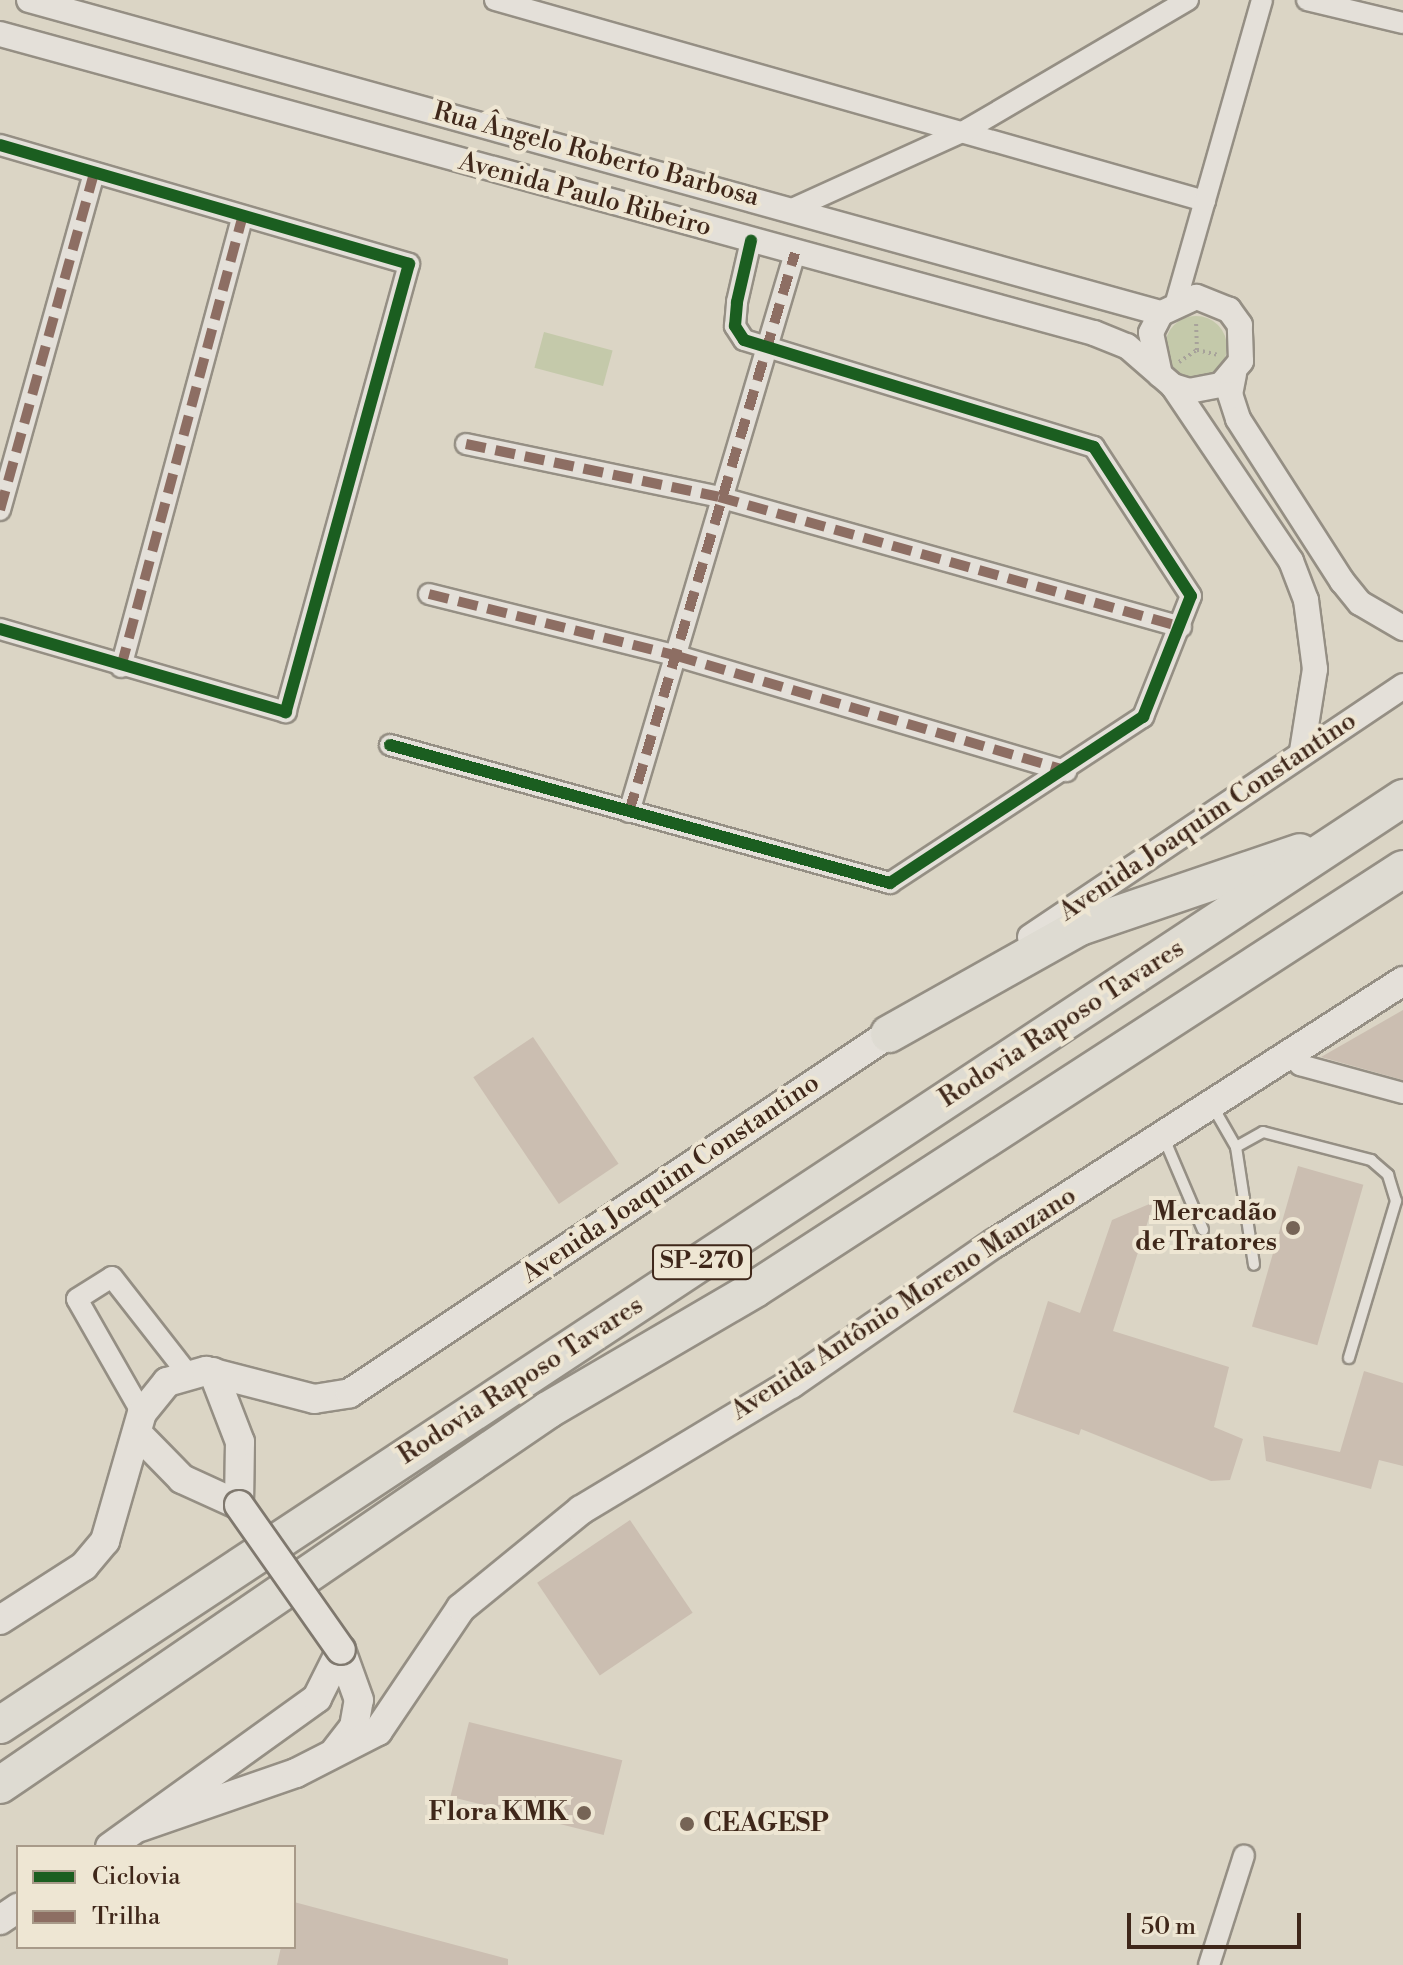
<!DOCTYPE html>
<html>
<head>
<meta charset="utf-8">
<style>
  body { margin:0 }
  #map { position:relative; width:1403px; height:1965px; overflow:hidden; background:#dbd5c5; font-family:"Libre Bodoni",serif }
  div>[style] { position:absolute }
  .green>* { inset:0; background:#c4c9aa; transform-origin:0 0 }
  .round { border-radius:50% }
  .building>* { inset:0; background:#cbbeb1; transform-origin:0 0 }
  .path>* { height:4px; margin-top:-2px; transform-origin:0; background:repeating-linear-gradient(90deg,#a7a29a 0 2px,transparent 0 6px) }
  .roads { filter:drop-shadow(2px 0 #958f84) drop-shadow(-2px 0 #958f84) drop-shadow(0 2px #958f84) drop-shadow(0 -2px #958f84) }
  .service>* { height:10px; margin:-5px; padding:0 5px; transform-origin:5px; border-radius:5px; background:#e4e0d9 }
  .minor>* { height:20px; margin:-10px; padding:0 10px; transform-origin:10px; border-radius:10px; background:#e4e0d9 }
  .tertiary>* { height:24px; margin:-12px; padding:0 12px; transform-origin:12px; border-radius:12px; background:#e4e0d9 }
  .secondary>* { height:28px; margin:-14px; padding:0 14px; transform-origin:14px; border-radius:14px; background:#e4e0d9 }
  .motorway>* { height:36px; margin:-18px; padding:0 18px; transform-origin:18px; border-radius:18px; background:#dedbd2 }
  .bridges { filter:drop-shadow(2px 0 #7f786e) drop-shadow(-2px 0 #7f786e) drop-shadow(0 2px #7f786e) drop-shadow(0 -2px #7f786e) }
  .secondary-bridge>* { height:28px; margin:-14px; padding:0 14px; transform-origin:14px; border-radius:14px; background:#e4e0d9 }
  .quiet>* { height:10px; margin-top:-5px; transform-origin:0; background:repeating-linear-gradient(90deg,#8d6e63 0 20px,transparent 0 30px) }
  .cycleway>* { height:12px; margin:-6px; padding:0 6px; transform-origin:6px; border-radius:6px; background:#1b5e20 }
  .dots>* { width:22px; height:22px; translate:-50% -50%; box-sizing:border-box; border:4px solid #eee6d3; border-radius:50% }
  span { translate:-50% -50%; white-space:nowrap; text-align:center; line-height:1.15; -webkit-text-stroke:8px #eee6d3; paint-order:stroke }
  .shield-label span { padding:2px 6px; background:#eee6d3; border:2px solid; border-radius:6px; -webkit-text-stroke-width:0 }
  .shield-label { font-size:24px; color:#3f271a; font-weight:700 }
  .street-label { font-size:26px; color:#3f271a }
  .poi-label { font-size:26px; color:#3f271a; font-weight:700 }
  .right { translate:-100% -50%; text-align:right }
  .left { translate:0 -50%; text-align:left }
  .legend { position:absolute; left:16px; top:1845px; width:280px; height:104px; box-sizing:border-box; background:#eee6d3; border:2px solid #a89a89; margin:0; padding:10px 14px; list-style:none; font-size:24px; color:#3f271a }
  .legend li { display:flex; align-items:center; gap:16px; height:40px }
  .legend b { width:40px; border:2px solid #a89a89 }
  .scale { position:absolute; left:1127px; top:1913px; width:174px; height:36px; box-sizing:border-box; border:4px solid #3f271a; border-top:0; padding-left:10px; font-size:24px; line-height:28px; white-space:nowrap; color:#3f271a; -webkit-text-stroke:6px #eee6d3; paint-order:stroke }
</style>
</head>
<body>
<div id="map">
  <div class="green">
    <div class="round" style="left:1165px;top:316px;width:62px;height:62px"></div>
    <div style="left:544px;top:332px;width:71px;height:37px;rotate:15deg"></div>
  </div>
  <div class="building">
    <div style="clip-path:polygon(1403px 1010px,1403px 1080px,1321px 1057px)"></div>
    <div style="left:533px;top:1037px;width:153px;height:72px;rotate:56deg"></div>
    <div style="left:1298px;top:1166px;width:68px;height:167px;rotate:16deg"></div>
    <div style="clip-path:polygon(1154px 1202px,1113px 1331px,1229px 1367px,1214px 1427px,1243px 1439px,1230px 1480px,1211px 1481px,1081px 1429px,1079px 1435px,1013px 1412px,1048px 1301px,1080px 1313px,1112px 1220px)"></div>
    <div style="clip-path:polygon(1364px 1371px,1403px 1383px,1403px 1466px,1379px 1460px,1371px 1489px,1266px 1461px,1263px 1436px,1340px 1452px)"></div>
    <div style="left:630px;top:1520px;width:112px;height:112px;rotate:56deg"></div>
    <div style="left:469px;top:1722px;width:158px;height:77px;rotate:14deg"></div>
    <div style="clip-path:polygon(294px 1902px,508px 1959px,508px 1965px,277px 1965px,281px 1947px,294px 1947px)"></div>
  </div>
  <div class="path">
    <div style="left:1197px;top:350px;width:22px;rotate:13deg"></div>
    <div style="left:1179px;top:362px;width:22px;rotate:-34deg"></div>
    <div style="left:1197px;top:350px;width:29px;rotate:-92deg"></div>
  </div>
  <div class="roads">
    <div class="service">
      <div style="left:1213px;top:1107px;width:46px;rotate:60.1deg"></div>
      <div style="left:1236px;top:1147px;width:119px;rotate:81.3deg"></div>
      <div style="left:1163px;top:1136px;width:102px;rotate:66.9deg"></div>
      <div style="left:1236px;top:1147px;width:31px;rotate:-29deg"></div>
      <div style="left:1263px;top:1132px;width:112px;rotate:14.5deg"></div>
      <div style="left:1371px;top:1160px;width:23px;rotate:41deg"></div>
      <div style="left:1388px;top:1175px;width:27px;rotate:73deg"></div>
      <div style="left:1396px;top:1201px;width:164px;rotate:106.7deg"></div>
    </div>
    <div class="minor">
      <div style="left:495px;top:0;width:738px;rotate:15.81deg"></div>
      <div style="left:1307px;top:0;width:99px;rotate:13.5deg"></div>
      <div style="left:0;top:145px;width:426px;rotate:16.2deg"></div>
      <div style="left:409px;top:264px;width:465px;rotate:105.4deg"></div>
      <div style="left:286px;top:712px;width:298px;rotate:-163.8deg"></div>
      <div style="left:792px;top:209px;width:193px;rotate:-24.4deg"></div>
      <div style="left:968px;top:129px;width:255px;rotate:-30.4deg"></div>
      <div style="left:1176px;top:302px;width:314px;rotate:-74.1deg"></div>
      <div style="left:466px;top:444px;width:258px;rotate:11.8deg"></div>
      <div style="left:719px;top:497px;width:480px;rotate:15.7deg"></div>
      <div style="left:0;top:510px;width:350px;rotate:-74.4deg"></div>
      <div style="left:429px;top:594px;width:256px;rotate:14deg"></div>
      <div style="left:677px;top:656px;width:406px;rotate:16.5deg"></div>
      <div style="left:121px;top:667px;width:466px;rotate:-74.9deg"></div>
      <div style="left:390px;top:745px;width:519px;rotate:15.43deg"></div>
      <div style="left:890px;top:883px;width:303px;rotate:-33.3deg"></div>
      <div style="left:1143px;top:717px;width:130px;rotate:-68.4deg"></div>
      <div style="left:1191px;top:596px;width:178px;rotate:-123.1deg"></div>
      <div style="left:1094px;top:447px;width:366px;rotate:-163deg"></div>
      <div style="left:744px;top:340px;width:17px;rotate:-123deg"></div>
      <div style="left:735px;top:326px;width:24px;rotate:-85deg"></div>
      <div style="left:737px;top:302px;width:63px;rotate:-77.1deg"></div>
      <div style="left:629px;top:812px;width:583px;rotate:-73.46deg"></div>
      <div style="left:1288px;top:1052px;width:18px;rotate:47deg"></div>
      <div style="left:1300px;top:1065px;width:107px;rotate:15.2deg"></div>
      <div style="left:142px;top:1413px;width:131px;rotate:-119.7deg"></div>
      <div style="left:77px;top:1299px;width:41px;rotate:-32.2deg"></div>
      <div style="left:112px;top:1277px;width:122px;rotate:52deg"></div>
      <div style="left:1209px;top:1965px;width:115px;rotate:-72.3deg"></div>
    </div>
    <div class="tertiary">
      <div style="left:29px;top:0;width:1174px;rotate:15.46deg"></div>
      <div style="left:0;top:34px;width:1134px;rotate:15.29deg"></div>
      <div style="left:1094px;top:333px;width:35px;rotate:22deg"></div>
      <div style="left:1127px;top:346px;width:61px;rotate:41deg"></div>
      <div style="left:1173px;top:386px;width:17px;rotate:17deg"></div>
      <div style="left:1189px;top:391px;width:33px;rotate:-11deg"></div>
      <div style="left:1221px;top:385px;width:31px;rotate:-50deg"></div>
      <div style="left:1241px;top:361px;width:36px;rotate:-92deg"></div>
      <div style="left:1240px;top:325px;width:19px;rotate:-126deg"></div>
      <div style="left:1229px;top:310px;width:35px;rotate:-158deg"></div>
      <div style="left:1196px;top:297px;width:38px;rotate:155deg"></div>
      <div style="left:1161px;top:313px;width:22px;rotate:117deg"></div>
      <div style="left:1151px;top:333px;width:43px;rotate:77.9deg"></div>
      <div style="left:1234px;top:374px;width:20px;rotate:101deg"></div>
      <div style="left:1230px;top:394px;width:26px;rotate:72deg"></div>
      <div style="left:1238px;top:419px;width:193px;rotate:57.3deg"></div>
      <div style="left:1342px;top:581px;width:28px;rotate:51deg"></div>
      <div style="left:1360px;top:603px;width:50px;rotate:30.2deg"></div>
      <div style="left:1173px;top:386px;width:211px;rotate:56deg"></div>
      <div style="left:1291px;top:561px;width:42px;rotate:69deg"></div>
      <div style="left:1306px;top:600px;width:70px;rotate:82.6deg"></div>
      <div style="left:1315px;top:669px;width:83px;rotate:99deg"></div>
      <div style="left:1030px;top:937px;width:450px;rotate:-33.9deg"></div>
    </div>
    <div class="secondary">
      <div style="left:138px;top:1434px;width:63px;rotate:45.6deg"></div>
      <div style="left:182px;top:1479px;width:63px;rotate:24.5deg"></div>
      <div style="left:239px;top:1505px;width:63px;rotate:-89.1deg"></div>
      <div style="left:240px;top:1442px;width:75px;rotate:-111.1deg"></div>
      <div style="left:0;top:1620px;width:100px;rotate:-32.7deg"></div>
      <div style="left:84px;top:1566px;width:33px;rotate:-50deg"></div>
      <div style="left:105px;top:1541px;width:133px;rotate:-73.9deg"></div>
      <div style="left:142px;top:1413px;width:40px;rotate:-51deg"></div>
      <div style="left:167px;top:1382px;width:41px;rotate:-15.8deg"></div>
      <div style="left:206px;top:1371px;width:112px;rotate:14.5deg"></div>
      <div style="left:314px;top:1399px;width:36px;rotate:-9deg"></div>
      <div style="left:350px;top:1393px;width:648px;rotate:-33.67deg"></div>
      <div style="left:336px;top:1750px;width:29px;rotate:-52deg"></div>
      <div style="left:354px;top:1727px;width:27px;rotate:-80deg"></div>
      <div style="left:359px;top:1700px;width:53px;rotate:-109.8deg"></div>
      <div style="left:140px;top:1827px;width:165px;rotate:-19.1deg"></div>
      <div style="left:296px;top:1773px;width:92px;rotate:-27.1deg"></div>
      <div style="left:378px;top:1731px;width:148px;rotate:-56deg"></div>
      <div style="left:461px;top:1608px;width:155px;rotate:-39.2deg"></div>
      <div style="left:581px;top:1510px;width:245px;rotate:-31deg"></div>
      <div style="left:791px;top:1384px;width:248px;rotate:-34.7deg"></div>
      <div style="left:995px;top:1243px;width:485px;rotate:-32.7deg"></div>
      <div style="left:110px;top:1847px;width:255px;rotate:-35.7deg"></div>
      <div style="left:317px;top:1698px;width:54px;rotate:-63.4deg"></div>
      <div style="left:0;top:1920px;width:22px;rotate:-34deg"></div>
    </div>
    <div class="motorway">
      <div style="left:889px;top:1034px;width:219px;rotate:-29.3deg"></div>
      <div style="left:1080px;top:927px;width:232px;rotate:-18.8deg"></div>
      <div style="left:0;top:1725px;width:1682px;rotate:-33.45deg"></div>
      <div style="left:0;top:1785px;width:664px;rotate:-34.38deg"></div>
      <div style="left:548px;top:1410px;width:240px;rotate:-30.3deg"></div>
      <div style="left:755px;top:1289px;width:772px;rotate:-32.95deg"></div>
    </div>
  </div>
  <div class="bridges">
    <div class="secondary-bridge">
      <div style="left:239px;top:1505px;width:177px;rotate:54.9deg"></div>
    </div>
  </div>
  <div class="quiet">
    <div style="left:466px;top:444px;width:258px;rotate:11.8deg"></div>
    <div style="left:719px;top:497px;width:480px;rotate:15.7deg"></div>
    <div style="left:0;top:510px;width:350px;rotate:-74.4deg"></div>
    <div style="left:429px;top:594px;width:256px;rotate:14deg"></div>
    <div style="left:677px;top:656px;width:404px;rotate:16.4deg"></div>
    <div style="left:121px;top:667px;width:466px;rotate:-74.9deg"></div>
    <div style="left:629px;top:812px;width:583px;rotate:-73.46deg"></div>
  </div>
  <div class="cycleway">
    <div style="left:0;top:145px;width:426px;rotate:16.2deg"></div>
    <div style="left:409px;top:264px;width:465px;rotate:105.4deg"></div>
    <div style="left:286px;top:712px;width:298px;rotate:-163.8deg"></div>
    <div style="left:390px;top:745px;width:519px;rotate:15.43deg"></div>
    <div style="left:890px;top:883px;width:303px;rotate:-33.3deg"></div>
    <div style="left:1143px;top:717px;width:130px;rotate:-68.4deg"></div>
    <div style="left:1191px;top:596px;width:178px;rotate:-123.1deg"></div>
    <div style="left:1094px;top:447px;width:366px;rotate:-163deg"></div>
    <div style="left:744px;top:340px;width:17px;rotate:-123deg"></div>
    <div style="left:735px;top:326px;width:24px;rotate:-85deg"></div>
    <div style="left:737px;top:302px;width:63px;rotate:-77.1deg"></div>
  </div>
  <div class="dots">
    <div style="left:1293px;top:1228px;background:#766456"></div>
    <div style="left:584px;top:1813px;background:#766456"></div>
    <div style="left:687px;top:1824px;background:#766456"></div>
  </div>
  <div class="shield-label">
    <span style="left:702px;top:1262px">SP-270</span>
  </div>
  <div class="street-label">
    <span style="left:596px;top:155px;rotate:15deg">Rua Ângelo Roberto Barbosa</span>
    <span style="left:585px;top:195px;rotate:15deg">Avenida Paulo Ribeiro</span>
    <span style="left:1208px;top:817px;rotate:-34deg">Avenida Joaquim Constantino</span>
    <span style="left:1062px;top:1024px;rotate:-33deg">Rodovia Raposo Tavares</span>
    <span style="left:671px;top:1179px;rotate:-34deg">Avenida Joaquim Constantino</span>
    <span style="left:904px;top:1304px;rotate:-33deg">Avenida Antônio Moreno Manzano</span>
    <span style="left:521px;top:1381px;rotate:-33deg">Rodovia Raposo Tavares</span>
  </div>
  <div class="poi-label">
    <span class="right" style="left:1277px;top:1228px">Mercadão<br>de Tratores</span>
    <span class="right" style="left:568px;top:1813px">Flora KMK</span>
    <span class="left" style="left:703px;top:1824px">CEAGESP</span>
  </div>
  <ul class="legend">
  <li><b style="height:10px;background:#1b5e20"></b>Ciclovia</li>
  <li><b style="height:10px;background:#8d6e63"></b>Trilha</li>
  </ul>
  <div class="scale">50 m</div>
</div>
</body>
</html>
